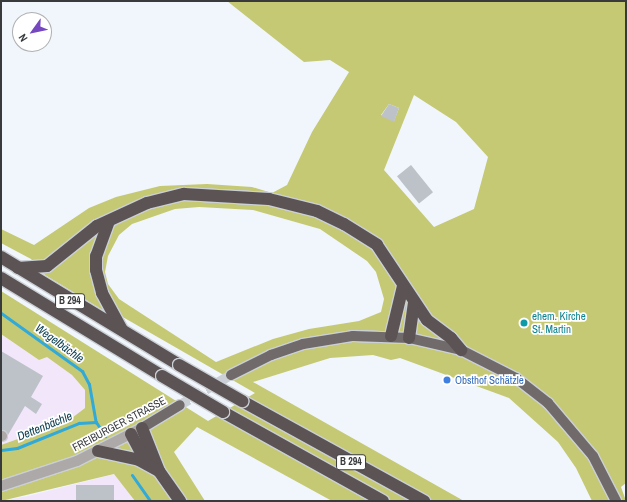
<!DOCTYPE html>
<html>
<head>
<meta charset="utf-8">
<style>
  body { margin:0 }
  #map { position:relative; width:627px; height:502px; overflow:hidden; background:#f0f6fc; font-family:"Archivo Narrow",sans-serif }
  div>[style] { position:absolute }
  .industrial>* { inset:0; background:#f2e6fb }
  .green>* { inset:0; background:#c5c973 }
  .stream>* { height:3px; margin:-1.5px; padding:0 1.5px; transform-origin:1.5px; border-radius:1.5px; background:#31a9d9 }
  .building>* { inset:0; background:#bdc2c8; transform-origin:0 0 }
  .major-tunnel>* { height:10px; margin-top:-5px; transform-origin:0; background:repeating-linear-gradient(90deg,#cbd0d6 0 10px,transparent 0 15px) }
  .roads { filter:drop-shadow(1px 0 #cbd0d6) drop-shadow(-1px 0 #cbd0d6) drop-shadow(0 1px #cbd0d6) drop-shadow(0 -1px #cbd0d6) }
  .minor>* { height:10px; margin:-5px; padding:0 5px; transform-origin:5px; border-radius:5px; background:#ada9a9 }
  .major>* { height:10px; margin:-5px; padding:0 5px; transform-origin:5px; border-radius:5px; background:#716a6a }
  .highway>* { height:12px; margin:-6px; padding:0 6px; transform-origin:6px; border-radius:6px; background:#5c5454 }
  .bridges { filter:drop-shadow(1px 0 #cbd0d6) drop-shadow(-1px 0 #cbd0d6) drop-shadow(0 1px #cbd0d6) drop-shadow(0 -1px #cbd0d6) }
  .highway-bridge>* { height:12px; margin:-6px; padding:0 6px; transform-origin:6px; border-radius:6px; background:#5c5454 }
  .dots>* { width:11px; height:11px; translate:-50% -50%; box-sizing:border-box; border:2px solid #fff; border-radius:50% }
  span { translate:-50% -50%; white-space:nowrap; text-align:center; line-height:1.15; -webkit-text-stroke:3.5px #fff; paint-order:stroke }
  .shield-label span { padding:1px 3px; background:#fff; border:1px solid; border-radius:3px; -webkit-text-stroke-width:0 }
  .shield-label { font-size:10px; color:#383a3c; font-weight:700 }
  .culture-label { font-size:11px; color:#0d838f }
  .left { translate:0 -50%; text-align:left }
  .shop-label { font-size:11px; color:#366cbe }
  .street-label { font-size:11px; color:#383a3c }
  .water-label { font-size:12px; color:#073b4e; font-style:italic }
  .frame { position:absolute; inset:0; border:2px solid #383a3c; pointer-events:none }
  .north { position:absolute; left:12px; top:12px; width:40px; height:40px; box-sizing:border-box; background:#fff; border:1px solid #afb0b1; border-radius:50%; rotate:237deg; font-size:11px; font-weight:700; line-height:16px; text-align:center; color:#383a3c }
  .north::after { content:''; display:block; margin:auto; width:14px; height:18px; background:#7648c0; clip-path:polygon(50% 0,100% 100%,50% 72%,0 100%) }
</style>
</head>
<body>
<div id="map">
  <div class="industrial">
    <div style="clip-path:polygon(1px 334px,39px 360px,47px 356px,72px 375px,85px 390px,85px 408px,68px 421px,1px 445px)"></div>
    <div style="clip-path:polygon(115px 474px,135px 501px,1px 501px,28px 496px)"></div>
  </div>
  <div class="green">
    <div style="clip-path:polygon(evenodd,227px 1px,626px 1px,626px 483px,621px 487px,626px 501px,592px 501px,576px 468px,558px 442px,509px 398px,400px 358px,391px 360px,373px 355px,330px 358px,253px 382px,464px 501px,332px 501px,197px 427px,174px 452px,205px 501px,135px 501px,114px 474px,1px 501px,1px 445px,68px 421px,85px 408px,85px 390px,72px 375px,47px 357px,39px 360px,1px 334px,1px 291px,208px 421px,255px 393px,121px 316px,101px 309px,45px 275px,31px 259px,1px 243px,1px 229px,34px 245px,89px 208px,116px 197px,160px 186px,207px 184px,252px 187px,272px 193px,287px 185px,312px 132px,349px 72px,330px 60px,304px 62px,227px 1px,414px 95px,456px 122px,488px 157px,474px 209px,434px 227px,384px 170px,414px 95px,227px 1px,389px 104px,399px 108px,394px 121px,381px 115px,389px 104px,227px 1px,199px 207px,253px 210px,320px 229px,367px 261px,376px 272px,384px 299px,381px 312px,359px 321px,309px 329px,273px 339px,216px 362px,119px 299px,108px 284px,105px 272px,108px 256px,119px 235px,132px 224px,175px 209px,199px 207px)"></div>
  </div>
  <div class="stream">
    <div style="left:1px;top:313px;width:100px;rotate:35.6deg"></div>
    <div style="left:82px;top:371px;width:15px;rotate:62deg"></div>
    <div style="left:89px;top:384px;width:39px;rotate:80deg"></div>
    <div style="left:96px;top:422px;width:17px;rotate:57deg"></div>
    <div style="left:1px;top:450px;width:16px;rotate:-7deg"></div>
    <div style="left:17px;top:448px;width:67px;rotate:-22deg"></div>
    <div style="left:79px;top:423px;width:17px;rotate:-3deg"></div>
    <div style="left:132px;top:475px;width:32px;rotate:55deg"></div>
  </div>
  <div class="building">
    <div style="clip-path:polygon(389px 104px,399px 108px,394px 122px,381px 116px)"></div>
    <div style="left:411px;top:165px;width:35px;height:18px;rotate:51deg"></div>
    <div style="clip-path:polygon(1px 351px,43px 376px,31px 397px,42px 404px,36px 414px,25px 406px,8px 435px,1px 430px)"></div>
    <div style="left:114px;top:485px;width:16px;height:38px;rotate:90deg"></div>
  </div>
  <div class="major-tunnel">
    <div style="left:180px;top:405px;width:59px;rotate:-30.5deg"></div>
  </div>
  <div class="roads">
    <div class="minor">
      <div style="left:1px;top:436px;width:1px"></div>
      <div style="left:1px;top:486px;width:80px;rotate:-18.2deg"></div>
      <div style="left:77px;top:461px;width:68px;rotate:-26.9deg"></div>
    </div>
    <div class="major">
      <div style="left:231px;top:375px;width:45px;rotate:-26.6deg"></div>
      <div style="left:271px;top:355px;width:34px;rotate:-19deg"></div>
      <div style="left:303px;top:344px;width:51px;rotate:-9.1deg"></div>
      <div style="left:353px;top:336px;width:56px;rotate:2deg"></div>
      <div style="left:409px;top:338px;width:53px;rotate:13deg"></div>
      <div style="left:461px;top:350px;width:62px;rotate:27deg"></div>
      <div style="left:516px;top:378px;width:41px;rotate:38deg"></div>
      <div style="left:548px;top:403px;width:70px;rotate:49.7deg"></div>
      <div style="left:593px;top:456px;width:51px;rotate:62.9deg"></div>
      <div style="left:142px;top:428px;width:44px;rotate:-31.2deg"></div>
    </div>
    <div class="highway">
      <div style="left:109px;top:221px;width:37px;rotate:110deg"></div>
      <div style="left:96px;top:256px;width:14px;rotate:90deg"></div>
      <div style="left:96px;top:270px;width:24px;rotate:75deg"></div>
      <div style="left:102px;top:293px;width:42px;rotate:61.6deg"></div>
      <div style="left:1px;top:257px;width:208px;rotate:31.2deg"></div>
      <div style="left:18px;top:268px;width:29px;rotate:-4deg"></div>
      <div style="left:47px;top:266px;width:64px;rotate:-38.7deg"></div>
      <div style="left:97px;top:226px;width:55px;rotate:-24.7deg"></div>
      <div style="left:147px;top:203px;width:38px;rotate:-14deg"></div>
      <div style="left:184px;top:194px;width:85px;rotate:3.4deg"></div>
      <div style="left:269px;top:199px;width:49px;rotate:14deg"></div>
      <div style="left:317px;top:211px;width:30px;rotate:26deg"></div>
      <div style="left:344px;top:224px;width:39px;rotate:32deg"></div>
      <div style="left:377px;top:245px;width:90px;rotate:56.3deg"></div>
      <div style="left:427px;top:320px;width:30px;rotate:37deg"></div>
      <div style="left:451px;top:338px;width:16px;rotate:50deg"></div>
      <div style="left:1px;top:278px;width:188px;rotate:31.3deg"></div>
      <div style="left:391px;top:336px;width:51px;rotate:-76.5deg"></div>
      <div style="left:409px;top:338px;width:35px;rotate:-82deg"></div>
      <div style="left:242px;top:401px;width:208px;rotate:28.8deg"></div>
      <div style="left:223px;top:412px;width:183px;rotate:29.1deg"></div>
      <div style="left:142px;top:428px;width:46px;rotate:68.4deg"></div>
      <div style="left:159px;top:471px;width:37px;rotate:55deg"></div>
      <div style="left:131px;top:434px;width:34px;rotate:62deg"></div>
      <div style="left:98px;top:451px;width:40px;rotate:12deg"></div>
      <div style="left:137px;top:459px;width:25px;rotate:29deg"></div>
    </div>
  </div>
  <div class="bridges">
    <div class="highway-bridge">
      <div style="left:179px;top:365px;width:73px;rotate:29.7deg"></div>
      <div style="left:162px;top:376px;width:71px;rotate:30.5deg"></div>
    </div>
  </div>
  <div class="dots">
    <div style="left:524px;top:323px;background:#0f9aa8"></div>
    <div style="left:447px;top:380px;background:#3f7fe0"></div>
  </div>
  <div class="shield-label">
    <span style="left:70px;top:301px">B 294</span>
    <span style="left:351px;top:462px">B 294</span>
  </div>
  <div class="culture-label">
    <span class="left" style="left:532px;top:323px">ehem. Kirche<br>St. Martin</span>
  </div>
  <div class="shop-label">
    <span class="left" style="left:455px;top:380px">Obsthof Schätzle</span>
  </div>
  <div class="street-label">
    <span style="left:119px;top:424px;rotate:-28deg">FREIBURGER STRASSE</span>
  </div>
  <div class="water-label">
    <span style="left:59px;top:344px;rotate:36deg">Wegelbächle</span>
    <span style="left:45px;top:427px;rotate:-22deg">Dettenbächle</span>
  </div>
  <div class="frame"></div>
  <div class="north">N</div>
</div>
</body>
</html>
